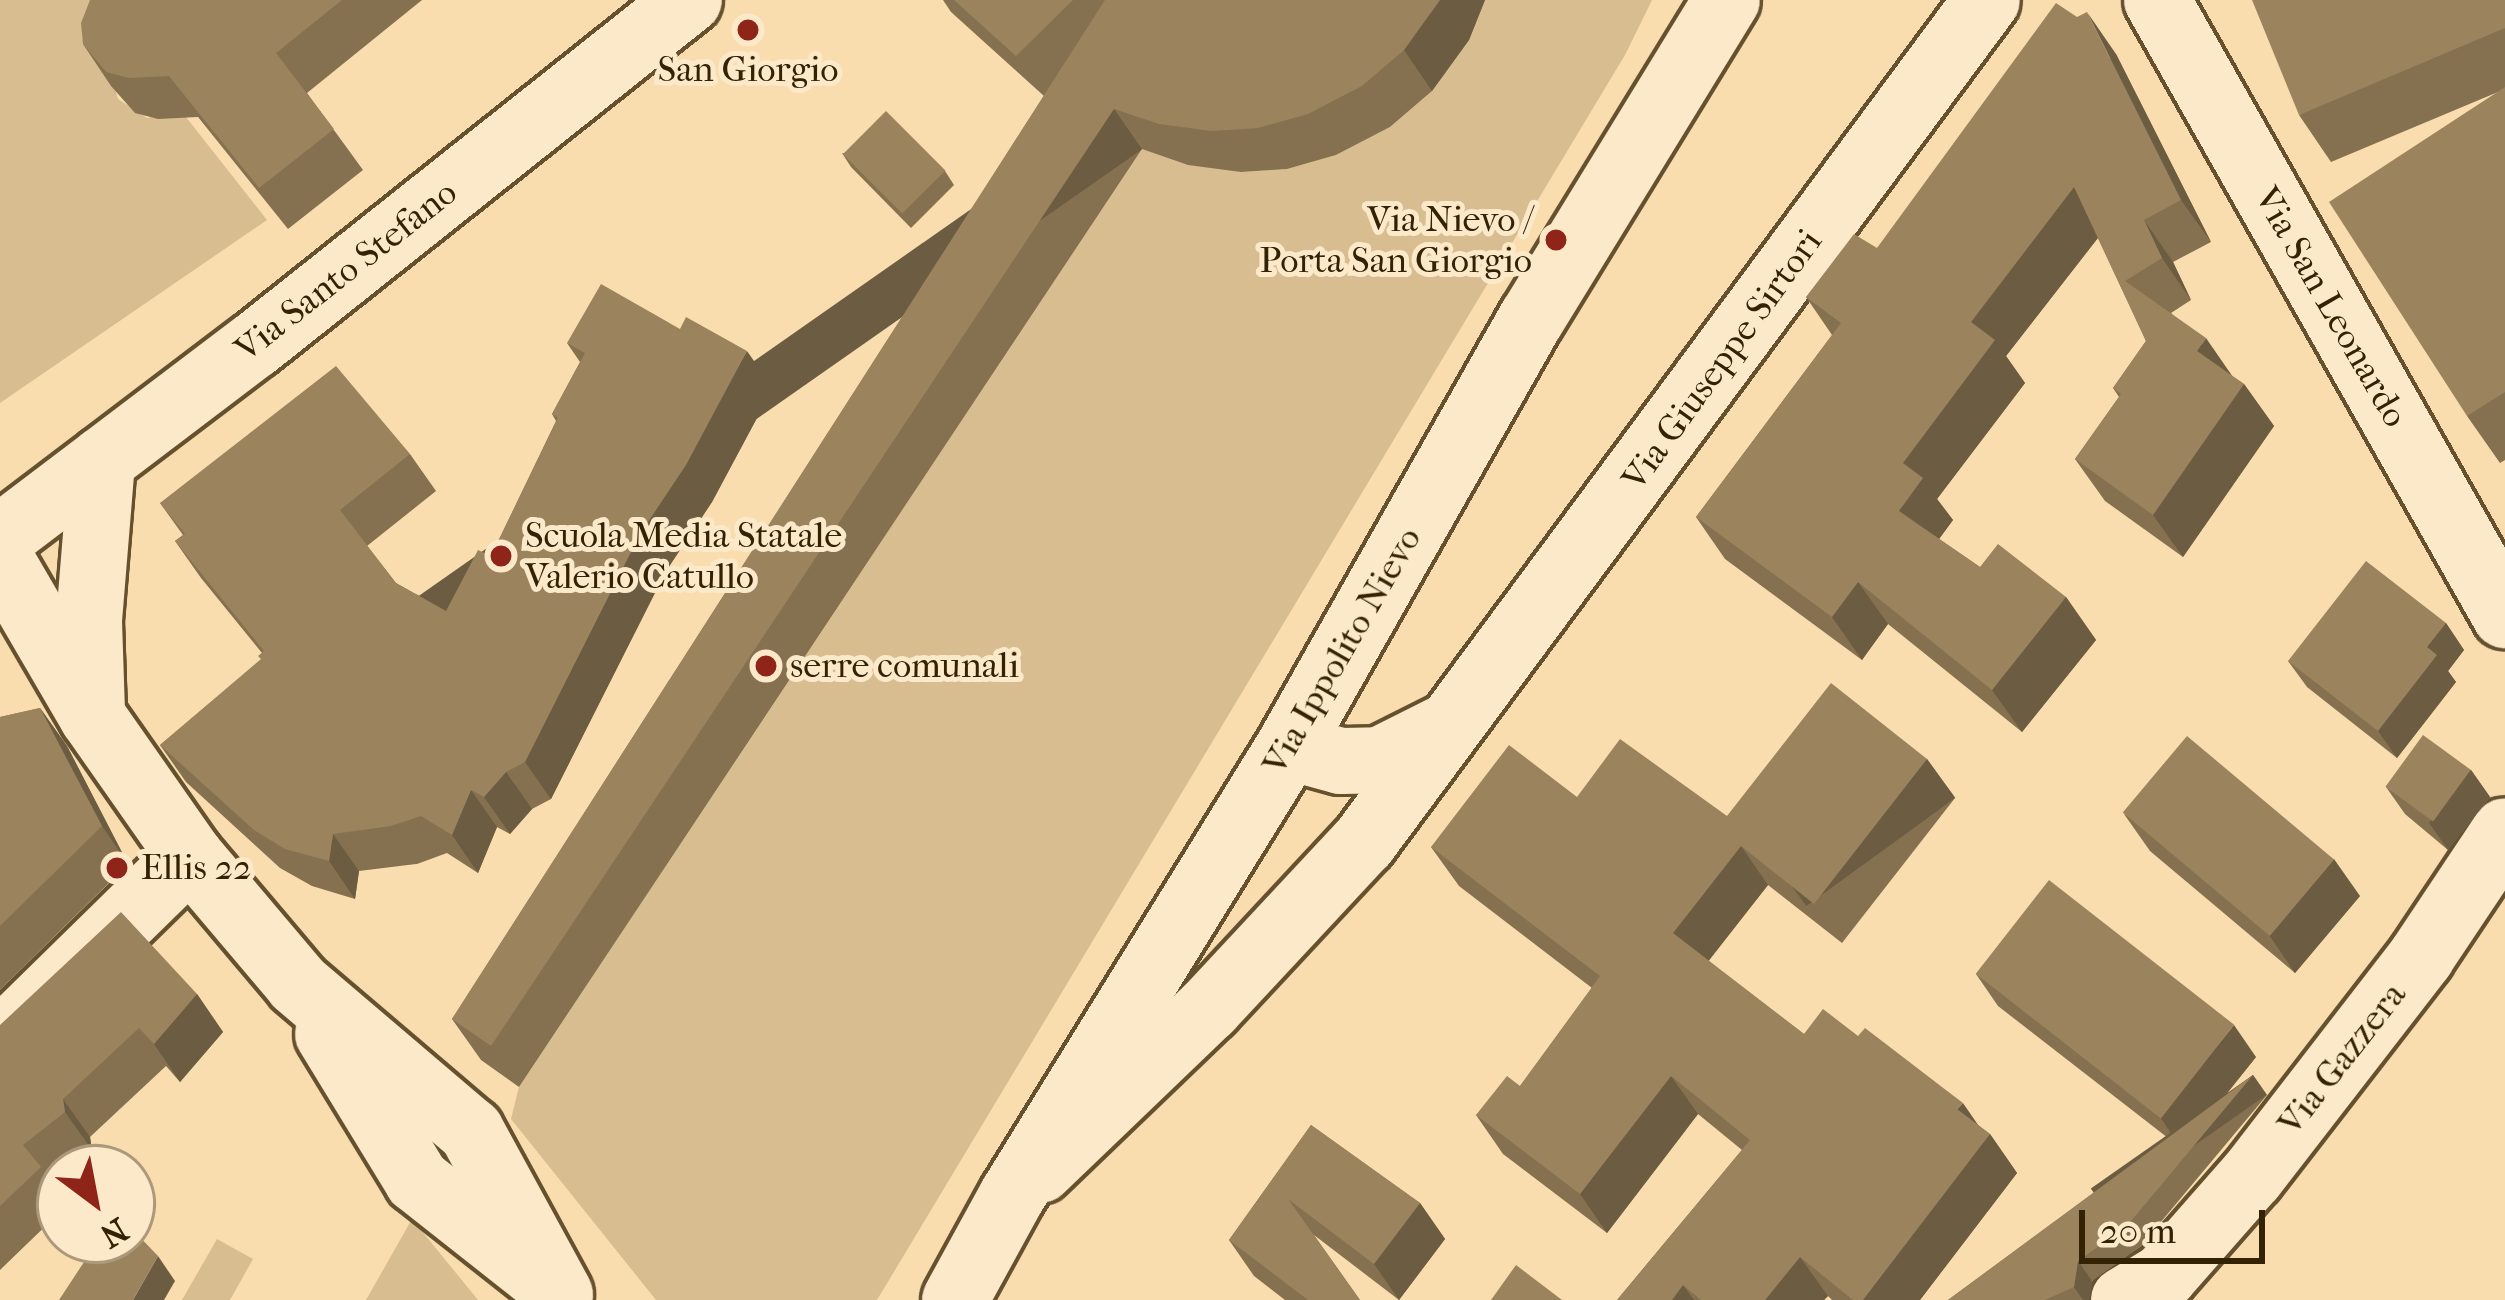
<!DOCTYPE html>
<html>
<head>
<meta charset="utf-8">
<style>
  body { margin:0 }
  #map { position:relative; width:2505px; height:1300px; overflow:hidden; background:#faddae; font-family:"IM FELL French Canon",serif }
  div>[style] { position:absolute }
  .green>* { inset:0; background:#d8bd91 }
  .roads { filter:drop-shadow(3px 0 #66512f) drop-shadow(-3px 0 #66512f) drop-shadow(0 3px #66512f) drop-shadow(0 -3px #66512f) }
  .minor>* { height:66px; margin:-33px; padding:0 33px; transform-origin:33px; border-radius:33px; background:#fce9ca }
  .tertiary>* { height:66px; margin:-33px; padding:0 33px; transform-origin:33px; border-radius:33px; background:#fce9ca }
  .secondary>* { height:66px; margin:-33px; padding:0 33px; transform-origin:33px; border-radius:33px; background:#fce9ca }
  .wall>* { inset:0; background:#857150 }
  .shaded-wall>* { inset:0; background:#6c5c41; transform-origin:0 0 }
  .building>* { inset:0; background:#9b835d; transform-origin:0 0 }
  .dots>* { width:33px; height:33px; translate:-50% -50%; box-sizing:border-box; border:6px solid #fce9ca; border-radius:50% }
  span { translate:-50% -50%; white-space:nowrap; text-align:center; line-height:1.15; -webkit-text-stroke:10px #fce9ca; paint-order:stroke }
  .poi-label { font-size:36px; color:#342205 }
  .right { translate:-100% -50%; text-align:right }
  .left { translate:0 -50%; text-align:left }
  .street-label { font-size:36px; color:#342205 }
  .north { position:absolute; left:36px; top:1144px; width:120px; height:120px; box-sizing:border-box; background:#fce9ca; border:3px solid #ac997b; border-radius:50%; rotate:148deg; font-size:33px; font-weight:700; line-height:48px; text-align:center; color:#342205 }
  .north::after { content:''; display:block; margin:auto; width:42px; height:54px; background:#8f2418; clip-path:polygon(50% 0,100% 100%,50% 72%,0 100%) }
  .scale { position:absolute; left:2079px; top:1210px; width:186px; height:54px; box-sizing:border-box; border:6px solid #342205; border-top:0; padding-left:15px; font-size:36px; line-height:42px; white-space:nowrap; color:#342205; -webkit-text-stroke:9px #fce9ca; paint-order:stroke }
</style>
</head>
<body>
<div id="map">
  <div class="green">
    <div style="clip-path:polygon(0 0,91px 0,118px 99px,147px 118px,182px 112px,267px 220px,0 403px)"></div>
    <div style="clip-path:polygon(1485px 0,1652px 0,1625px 55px,877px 1300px,656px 1300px,511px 1119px,519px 1087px,1142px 149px,1241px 172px,1287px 169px,1336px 155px,1390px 127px,1432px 91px,1469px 40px)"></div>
    <div style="clip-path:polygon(412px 1219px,478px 1300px,366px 1300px)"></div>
    <div style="clip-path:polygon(217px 1239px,253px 1259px,230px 1300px,182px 1300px)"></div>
  </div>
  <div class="roads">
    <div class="minor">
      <div style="left:2157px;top:0;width:707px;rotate:60.5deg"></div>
      <div style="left:0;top:558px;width:183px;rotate:59.8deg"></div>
      <div style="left:92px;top:716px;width:171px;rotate:55deg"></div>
      <div style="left:190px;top:856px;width:167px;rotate:49.8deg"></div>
      <div style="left:298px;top:984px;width:227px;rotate:40.4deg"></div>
      <div style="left:471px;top:1131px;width:186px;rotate:61.4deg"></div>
      <div style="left:92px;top:712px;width:92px;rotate:-91.9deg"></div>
      <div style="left:89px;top:620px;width:160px;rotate:-85.3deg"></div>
      <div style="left:1289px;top:747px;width:54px;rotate:15.1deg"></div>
      <div style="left:1341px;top:761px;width:39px;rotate:-1deg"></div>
      <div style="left:1380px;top:760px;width:78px;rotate:-26.6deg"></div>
      <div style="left:328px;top:1034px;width:171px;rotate:58.6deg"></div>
      <div style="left:417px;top:1180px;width:152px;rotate:38.3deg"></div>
      <div style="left:0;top:1042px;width:266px;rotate:-44.4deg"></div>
      <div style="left:1040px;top:1170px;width:234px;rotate:-43.8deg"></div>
      <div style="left:1209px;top:1008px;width:227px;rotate:-47deg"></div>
      <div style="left:1364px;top:842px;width:1047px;rotate:-53.5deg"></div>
      <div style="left:2124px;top:1300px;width:47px;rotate:-31deg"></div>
      <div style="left:2164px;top:1276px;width:133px;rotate:-48.7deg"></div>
      <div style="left:2252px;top:1176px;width:277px;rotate:-52.3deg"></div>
      <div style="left:2421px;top:957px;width:151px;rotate:-56.3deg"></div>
    </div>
    <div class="tertiary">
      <div style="left:955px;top:1300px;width:119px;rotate:-61.3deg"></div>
      <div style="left:1012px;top:1196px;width:528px;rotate:-58.33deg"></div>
      <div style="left:1289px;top:747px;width:493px;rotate:-60.5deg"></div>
      <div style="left:1532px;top:318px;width:373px;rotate:-58.5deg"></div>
    </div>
    <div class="secondary">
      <div style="left:0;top:538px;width:321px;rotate:-37.2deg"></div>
      <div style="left:256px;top:344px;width:553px;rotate:-38.47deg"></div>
    </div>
  </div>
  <div class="wall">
    <div style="clip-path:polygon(90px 0,422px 0,307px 93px,363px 170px,288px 229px,198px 117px,158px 119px,135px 113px,111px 86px,83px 44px)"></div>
    <div style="clip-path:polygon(943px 0,1485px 0,1469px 40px,1432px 91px,1390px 127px,1336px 155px,1287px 169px,1241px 172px,1188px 165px,1142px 149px,519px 1087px,481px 1060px,452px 1019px,1044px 96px,951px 12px)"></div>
    <div style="clip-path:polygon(2505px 0,2505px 460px,2500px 463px,2467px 416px,2498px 92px,2331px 162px,2299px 115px)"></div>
    <div style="clip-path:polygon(2116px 54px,2211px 242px,2173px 262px,2191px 300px,2171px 313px,2232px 376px,2244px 384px,2274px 426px,2183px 557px,2105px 501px,2075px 459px,2119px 397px,2113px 388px,2146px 341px,2098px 238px,2006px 356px,2025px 383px,1937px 499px,1953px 520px,1939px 539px,1980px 567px,2066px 597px,2096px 640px,2022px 732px,1888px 624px,1862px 660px,1725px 559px,1696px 517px,1832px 335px,1806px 297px,1877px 248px)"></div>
    <div style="clip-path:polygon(842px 153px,945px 171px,954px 185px,911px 228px,851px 167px)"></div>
    <div style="clip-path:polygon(567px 343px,773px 388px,712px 502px,666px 571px,551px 799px,532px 809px,510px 834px,497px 827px,478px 873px,447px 853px,417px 864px,359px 871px,355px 899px,312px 886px,280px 868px,186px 782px,160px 745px,261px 660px,262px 653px,201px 578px,175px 541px,183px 535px,160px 503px,410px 454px,436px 491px,367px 546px,396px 583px,446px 611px,491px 556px,556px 421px,552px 414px,580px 362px)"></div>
    <div style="clip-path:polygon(2446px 623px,2464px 650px,2448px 671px,2456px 682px,2397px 758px,2307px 687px,2288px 661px)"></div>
    <div style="clip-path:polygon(40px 708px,67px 746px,128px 864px,0 990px,0 717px)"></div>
    <div style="clip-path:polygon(1927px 759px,1955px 798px,1842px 943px,1768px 885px,1708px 961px,1804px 1034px,1978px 1125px,1990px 1134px,2017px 1173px,1920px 1300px,1832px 1300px,1828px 1296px,1824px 1300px,1617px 1300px,1742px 1150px,1698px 1114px,1607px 1233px,1503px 1154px,1476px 1115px,1520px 1086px,1592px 988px,1459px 886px,1431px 847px,1577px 797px,1727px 816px)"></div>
    <div style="clip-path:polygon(2471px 770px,2490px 797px,2448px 850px,2405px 814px,2386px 787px)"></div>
    <div style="clip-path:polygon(2124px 814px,2360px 896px,2295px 973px,2150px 851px)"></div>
    <div style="clip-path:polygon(1976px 974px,2256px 1057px,2225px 1096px,2253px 1075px,2267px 1095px,2140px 1247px,2092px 1281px,2089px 1300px,1948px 1300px,2168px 1138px,1998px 1006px)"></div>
    <div style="clip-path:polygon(197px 994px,223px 1032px,180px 1082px,166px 1066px,90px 1137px,92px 1150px,69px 1168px,60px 1168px,60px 1175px,52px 1182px,60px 1194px,60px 1212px,0 1270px,0 1025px)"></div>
    <div style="clip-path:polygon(1311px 1125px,1420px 1203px,1445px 1239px,1399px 1300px,1314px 1235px,1360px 1300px,1285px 1300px,1254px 1276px,1229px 1240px)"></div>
  </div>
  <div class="shaded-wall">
    <div style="clip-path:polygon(1440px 0,1485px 0,1469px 40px,1432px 91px,1404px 50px)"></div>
    <div style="clip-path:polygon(2087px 12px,2116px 54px,2211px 242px,2181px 200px)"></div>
    <div style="left:1114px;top:109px;width:49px;height:1125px;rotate:55deg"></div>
    <div style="clip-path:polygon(2074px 187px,2104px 230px,2006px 356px,2025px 383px,1937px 499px,1953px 520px,1928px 554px,1899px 511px,1903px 463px,1971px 322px)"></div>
    <div style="clip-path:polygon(2144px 220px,2173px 262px,2191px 300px,2162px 258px)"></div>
    <div style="clip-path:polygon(2206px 338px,2235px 380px,2197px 351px)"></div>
    <div style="clip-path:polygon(747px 351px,773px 388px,712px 502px,666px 571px,551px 799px,525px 762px,640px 534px)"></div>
    <div style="clip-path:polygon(2244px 384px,2274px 426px,2183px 557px,2153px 515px)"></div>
    <div style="clip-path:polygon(1858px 582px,1888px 624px,1862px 660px,1832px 617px)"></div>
    <div style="clip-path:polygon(2066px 597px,2096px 640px,2022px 732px,1992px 690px)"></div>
    <div style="clip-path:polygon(2446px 623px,2464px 650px,2448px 671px,2456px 682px,2397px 758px,2378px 731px,2427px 647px)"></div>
    <div style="clip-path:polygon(40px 708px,67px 746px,128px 864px,102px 826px)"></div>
    <div style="left:1927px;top:759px;width:48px;height:184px;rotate:54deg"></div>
    <div style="clip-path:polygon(2471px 770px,2490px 797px,2448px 850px,2429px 823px)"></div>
    <div style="clip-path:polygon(506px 772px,532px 809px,510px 834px,484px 797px)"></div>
    <div style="clip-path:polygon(471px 790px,497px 827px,478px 873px,452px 835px)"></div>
    <div style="clip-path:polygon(333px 834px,359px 871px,355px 899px,329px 861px)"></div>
    <div style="clip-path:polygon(1741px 846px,1768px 885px,1700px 972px,1673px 933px)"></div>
    <div style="clip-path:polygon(2334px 859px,2360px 896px,2295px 973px,2269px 935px)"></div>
    <div style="clip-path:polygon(197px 994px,223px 1032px,180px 1082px,154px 1044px)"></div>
    <div style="clip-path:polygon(2234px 1025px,2256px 1057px,2182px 1149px,2160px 1117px)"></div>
    <div style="left:2253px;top:1075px;width:24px;height:198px;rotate:55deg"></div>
    <div style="clip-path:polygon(1671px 1076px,1698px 1114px,1607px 1233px,1580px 1194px)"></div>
    <div style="clip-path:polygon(63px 1099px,90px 1137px,92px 1150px,65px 1112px)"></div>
    <div style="clip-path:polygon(1963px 1103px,1987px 1138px,1990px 1134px,2017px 1173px,1920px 1300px,1863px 1300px,1957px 1109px)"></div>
    <div style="clip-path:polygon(1420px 1203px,1445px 1239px,1399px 1300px,1374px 1264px)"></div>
    <div style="clip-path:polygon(158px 1256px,175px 1281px,164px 1300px,133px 1300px)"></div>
    <div style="clip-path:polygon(1800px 1257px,1828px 1296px,1824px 1300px,1765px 1300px)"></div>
    <div style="clip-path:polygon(2078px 1261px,2092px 1281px,2089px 1300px,2083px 1300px,2074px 1287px)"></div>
    <div style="clip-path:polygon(1683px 1285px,1694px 1300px,1672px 1300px)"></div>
  </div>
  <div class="building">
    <div style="clip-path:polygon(90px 0,342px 0,276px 53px,334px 129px,259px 188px,169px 76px,129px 78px,106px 72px,83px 44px,81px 23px)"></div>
    <div style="clip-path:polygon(954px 0,1073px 0,1016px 56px)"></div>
    <div style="clip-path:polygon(1105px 0,1440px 0,1404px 50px,1362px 86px,1308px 114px,1258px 128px,1212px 131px,1159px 124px,1114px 109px,491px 1046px,452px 1019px)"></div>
    <div style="clip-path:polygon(2252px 0,2505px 0,2505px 28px,2299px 115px)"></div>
    <div style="clip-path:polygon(2056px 3px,2077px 17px,2087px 12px,2181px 200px,2144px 220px,2162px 258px,2125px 281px,2206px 338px,2197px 351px,2244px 384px,2153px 515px,2075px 459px,2121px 394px,2113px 388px,2146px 341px,2074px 187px,1971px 322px,1995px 340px,1903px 463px,1923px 478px,1899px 511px,1980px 567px,1998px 544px,2066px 597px,1992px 690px,1858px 582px,1832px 617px,1696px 517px,1841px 323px,1806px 297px,1854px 234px,1877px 248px)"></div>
    <div style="clip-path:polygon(2505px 87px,2505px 392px,2467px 416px,2329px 202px)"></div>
    <div style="left:886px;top:111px;width:84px;height:61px;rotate:45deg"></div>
    <div style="clip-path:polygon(601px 284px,680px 329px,686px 317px,747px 351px,686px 465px,640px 534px,525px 762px,506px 772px,484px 797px,471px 790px,452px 835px,421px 816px,391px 826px,333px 834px,329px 861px,285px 849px,254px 830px,160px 745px,261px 659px,258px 656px,264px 651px,175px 541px,185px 534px,160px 503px,336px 366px,410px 454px,340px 510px,396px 583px,446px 611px,478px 550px,491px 556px,558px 418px,552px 414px,585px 353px,567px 343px)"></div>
    <div style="clip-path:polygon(2366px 561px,2446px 623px,2427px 647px,2437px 655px,2378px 731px,2288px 661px)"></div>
    <div style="clip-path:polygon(1831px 683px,1927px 759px,1814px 904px,1741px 846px,1673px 933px,1804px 1034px,1823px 1009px,1858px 1036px,1865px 1028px,1963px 1103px,1957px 1109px,1990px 1134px,1863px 1300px,1853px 1300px,1800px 1257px,1765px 1300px,1701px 1300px,1683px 1285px,1672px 1300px,1617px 1300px,1750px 1140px,1671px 1076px,1580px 1194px,1476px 1115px,1507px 1076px,1520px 1086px,1600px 976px,1431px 847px,1509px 745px,1577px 797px,1620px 739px,1727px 816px)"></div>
    <div style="clip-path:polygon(40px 708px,102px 826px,0 926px,0 717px)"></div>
    <div style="left:2423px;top:735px;width:59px;height:64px;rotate:36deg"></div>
    <div style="left:2187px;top:736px;width:192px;height:100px;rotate:40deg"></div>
    <div style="left:2049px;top:880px;width:235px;height:119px;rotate:38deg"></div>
    <div style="clip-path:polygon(121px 912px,197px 994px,154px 1044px,139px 1028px,63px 1099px,65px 1112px,23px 1145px,41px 1167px,0 1206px,0 1025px)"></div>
    <div style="clip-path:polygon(2253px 1075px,2126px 1227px,2078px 1261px,2074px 1287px,2045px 1300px,1948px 1300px)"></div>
    <div style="clip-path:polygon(1311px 1125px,1420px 1203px,1374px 1264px,1288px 1199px,1360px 1300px,1308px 1300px,1229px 1240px)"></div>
    <div style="clip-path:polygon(132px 1229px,158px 1256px,133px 1300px,59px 1300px,84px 1262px,103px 1240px,132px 1240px)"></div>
    <div style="clip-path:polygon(1516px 1265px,1562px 1300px,1491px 1300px)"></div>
  </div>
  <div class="dots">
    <div style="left:748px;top:30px;background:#8f2418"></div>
    <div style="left:1556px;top:240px;background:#8f2418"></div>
    <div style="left:501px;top:556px;background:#8f2418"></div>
    <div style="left:766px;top:666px;background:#8f2418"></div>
    <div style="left:117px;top:868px;background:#8f2418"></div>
  </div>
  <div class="poi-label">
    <span style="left:748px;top:70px">San Giorgio</span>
    <span class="right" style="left:1532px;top:240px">Via Nievo /<br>Porta San Giorgio</span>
    <span class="left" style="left:525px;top:556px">Scuola Media Statale<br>Valerio Catullo</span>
    <span class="left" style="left:790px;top:666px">serre comunali</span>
    <span class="left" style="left:141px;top:868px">Ellis 22</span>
  </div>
  <div class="street-label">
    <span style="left:346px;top:271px;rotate:-38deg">Via Santo Stefano</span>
    <span style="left:2331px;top:307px;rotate:60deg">Via San Leonardo</span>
    <span style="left:1722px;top:360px;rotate:-54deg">Via Giuseppe Sirtori</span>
    <span style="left:1342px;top:651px;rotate:-60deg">Via Ippolito Nievo</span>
    <span style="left:2342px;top:1059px;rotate:-52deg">Via Gazzera</span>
  </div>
  <div class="north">N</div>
  <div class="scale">20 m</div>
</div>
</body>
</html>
